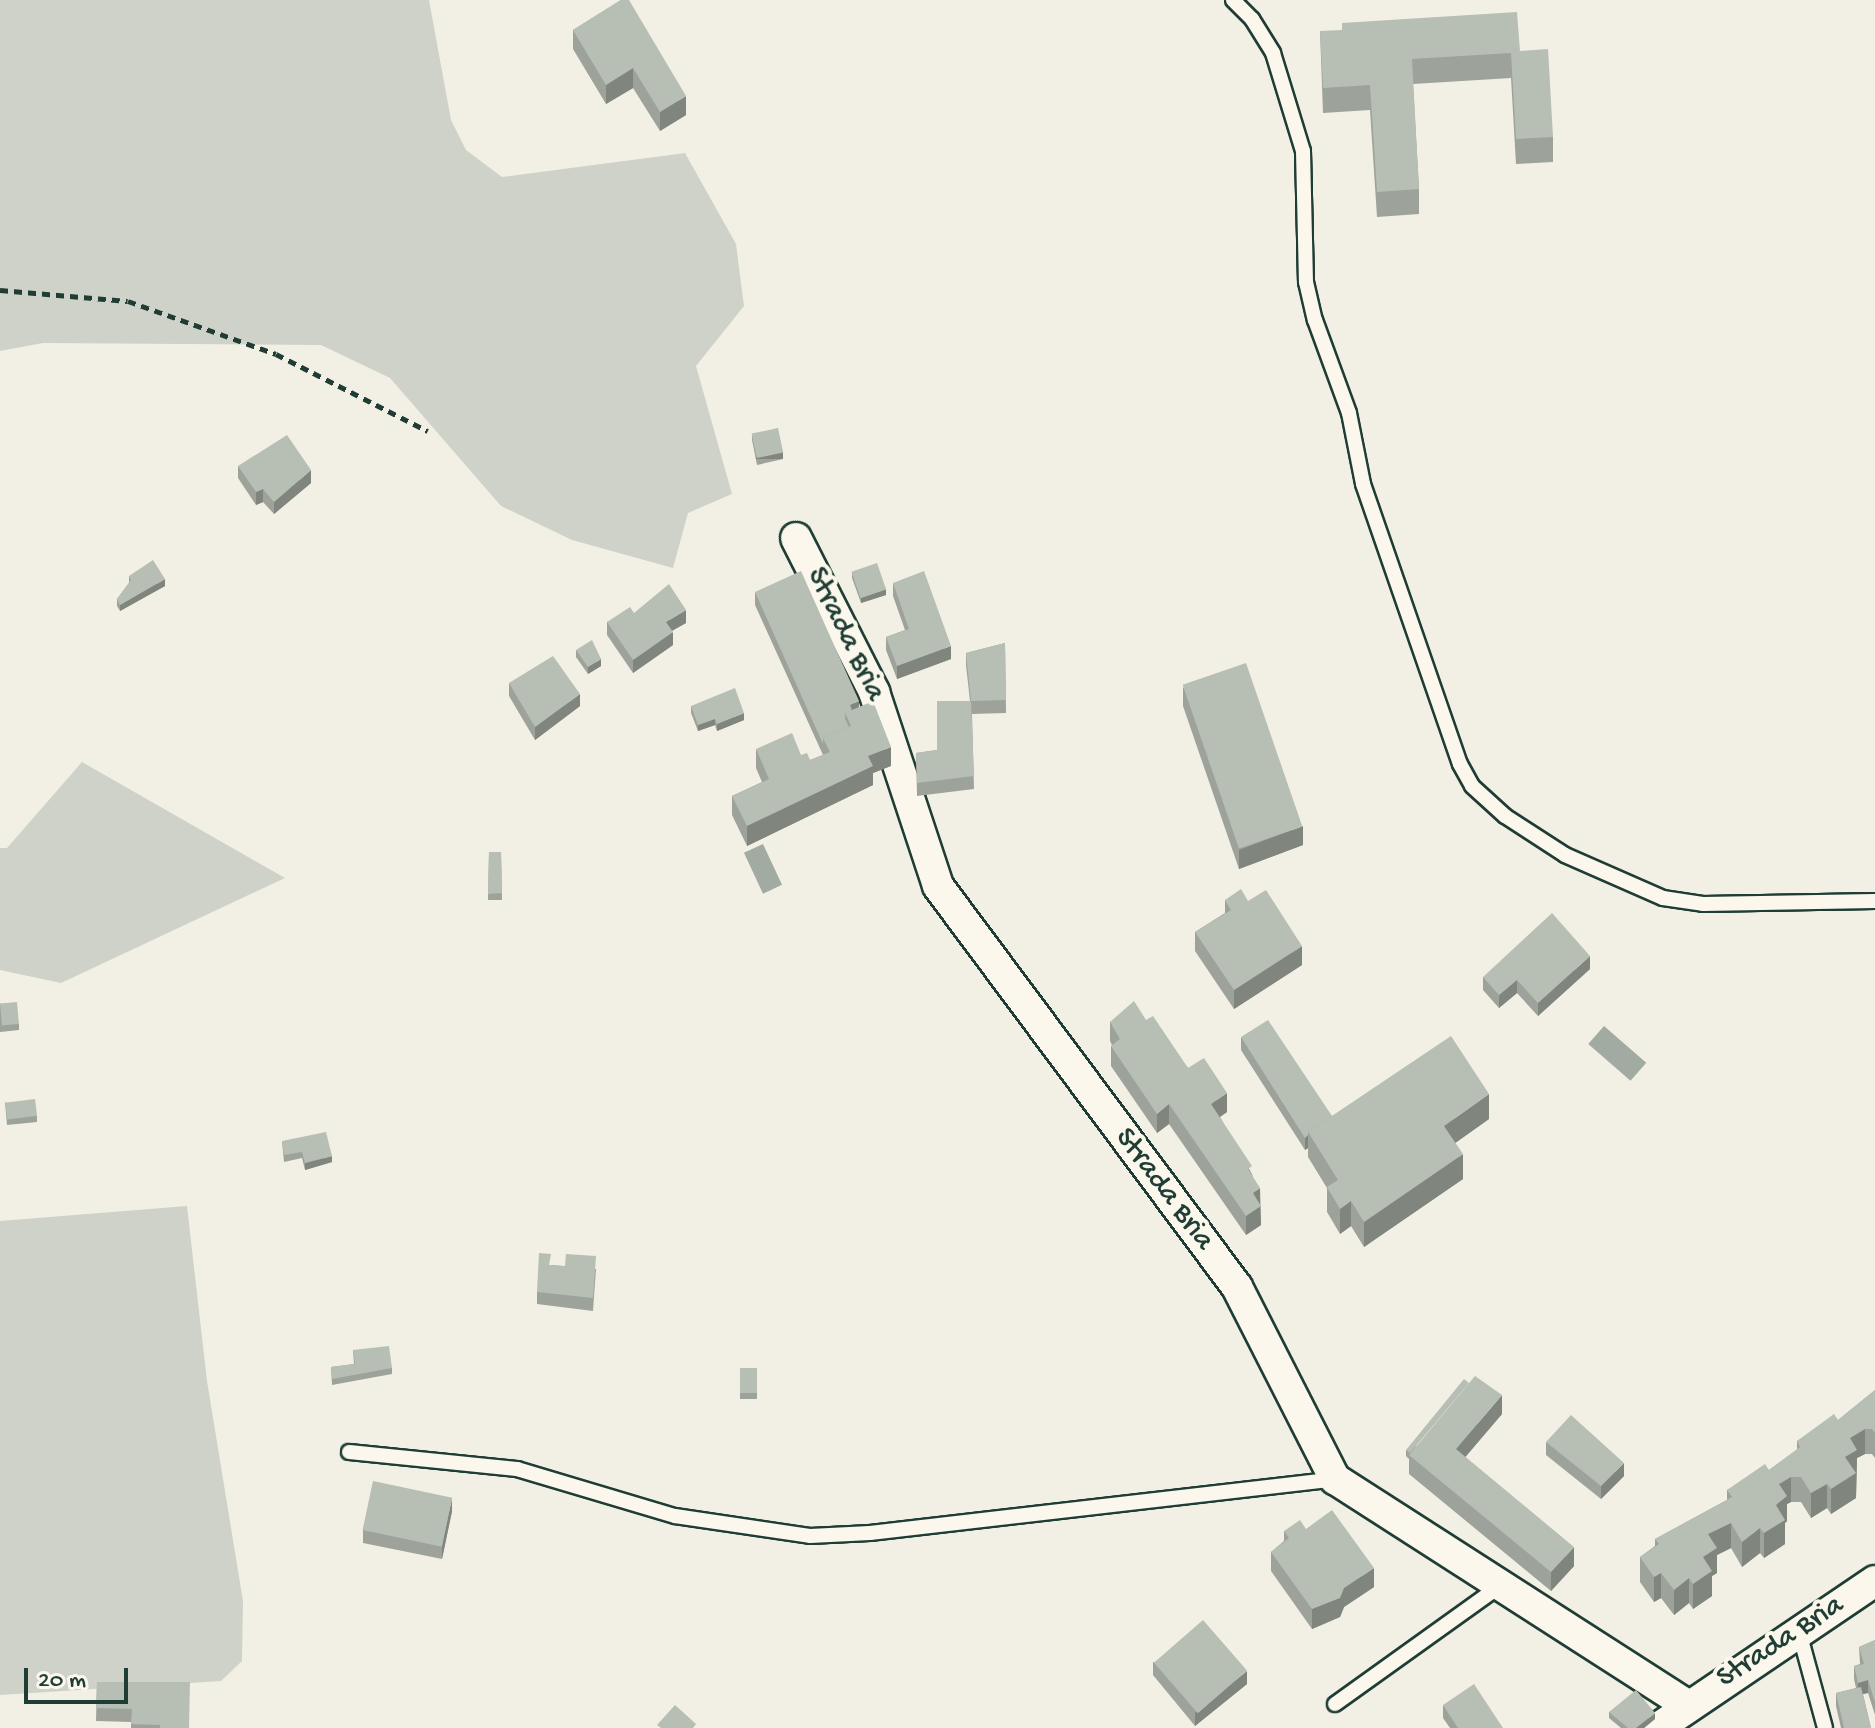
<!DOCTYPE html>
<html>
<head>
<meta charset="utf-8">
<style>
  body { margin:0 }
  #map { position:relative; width:1875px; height:1728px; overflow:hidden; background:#f2f0e5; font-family:"Gochi Hand",sans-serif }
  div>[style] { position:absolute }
  .green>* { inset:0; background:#cfd2c8 }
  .water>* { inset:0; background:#a2aba1; transform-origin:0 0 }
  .path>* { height:5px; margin-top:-2.5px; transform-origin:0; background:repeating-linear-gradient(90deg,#1f3d34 0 8px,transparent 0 14px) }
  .roads { filter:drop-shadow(2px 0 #1f3d34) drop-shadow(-2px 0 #1f3d34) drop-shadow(0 2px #1f3d34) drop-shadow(0 -2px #1f3d34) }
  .service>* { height:14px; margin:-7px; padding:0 7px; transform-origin:7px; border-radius:7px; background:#fbf7ec }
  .minor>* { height:30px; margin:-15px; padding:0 15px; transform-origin:15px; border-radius:15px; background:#fbf7ec }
  .wall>* { inset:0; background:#9da39a; transform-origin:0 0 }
  .shaded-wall>* { inset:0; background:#80857d; transform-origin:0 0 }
  .building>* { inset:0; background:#b7beb3; transform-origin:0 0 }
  span { translate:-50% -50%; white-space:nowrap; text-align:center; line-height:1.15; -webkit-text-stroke:8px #fbf7ec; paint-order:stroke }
  .street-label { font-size:30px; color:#1f3d34 }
  .scale { position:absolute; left:24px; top:1668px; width:104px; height:36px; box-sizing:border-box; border:4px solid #1f3d34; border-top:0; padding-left:10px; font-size:24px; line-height:28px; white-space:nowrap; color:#1f3d34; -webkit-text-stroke:6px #fbf7ec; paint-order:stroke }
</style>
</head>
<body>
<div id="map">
  <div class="green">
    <div style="clip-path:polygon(0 0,429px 0,451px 120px,466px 150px,502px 177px,685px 153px,736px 244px,744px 306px,696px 366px,732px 494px,688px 513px,673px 568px,572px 540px,501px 506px,390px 378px,321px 345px,43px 343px,0 351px)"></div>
    <div style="clip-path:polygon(82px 762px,285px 878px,61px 983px,0 970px,0 848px,7px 848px)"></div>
    <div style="clip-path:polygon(187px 1206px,207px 1381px,243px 1601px,242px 1661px,221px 1681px,0 1695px,0 1221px)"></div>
  </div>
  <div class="water">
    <div style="left:763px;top:844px;width:45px;height:21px;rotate:65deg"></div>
    <div style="left:1604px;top:1026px;width:56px;height:24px;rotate:41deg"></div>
  </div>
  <div class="path">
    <div style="left:0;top:290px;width:128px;rotate:4.9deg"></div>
    <div style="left:128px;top:301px;width:157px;rotate:19.7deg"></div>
    <div style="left:276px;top:354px;width:170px;rotate:26.9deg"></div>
  </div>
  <div class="roads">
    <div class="service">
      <div style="left:1233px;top:0;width:27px;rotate:45deg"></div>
      <div style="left:1252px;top:19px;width:40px;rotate:58deg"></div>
      <div style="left:1273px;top:53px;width:102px;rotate:73deg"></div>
      <div style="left:1303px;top:151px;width:131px;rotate:88.7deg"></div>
      <div style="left:1306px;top:282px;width:39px;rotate:77deg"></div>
      <div style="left:1315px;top:320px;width:99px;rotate:69.9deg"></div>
      <div style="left:1349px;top:413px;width:72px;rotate:78.8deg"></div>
      <div style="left:1363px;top:484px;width:296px;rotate:70.9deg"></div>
      <div style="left:1460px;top:764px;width:25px;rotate:61deg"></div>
      <div style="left:1472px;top:786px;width:45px;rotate:42.3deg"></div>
      <div style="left:1505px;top:816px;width:72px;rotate:33deg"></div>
      <div style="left:1565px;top:855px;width:107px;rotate:23.7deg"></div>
      <div style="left:1663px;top:898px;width:40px;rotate:8.5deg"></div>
      <div style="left:1703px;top:904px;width:172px;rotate:-1deg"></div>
      <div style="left:349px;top:1452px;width:169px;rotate:5.8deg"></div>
      <div style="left:517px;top:1469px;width:165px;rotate:16.6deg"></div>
      <div style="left:675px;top:1516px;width:136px;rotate:8.4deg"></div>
      <div style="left:810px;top:1536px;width:60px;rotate:-2.9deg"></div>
      <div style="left:870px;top:1533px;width:468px;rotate:-6.6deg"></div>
      <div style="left:1799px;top:1632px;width:99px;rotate:74.8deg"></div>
      <div style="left:1335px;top:1704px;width:203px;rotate:-35.6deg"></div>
    </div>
    <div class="minor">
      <div style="left:796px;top:538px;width:173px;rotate:63.1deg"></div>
      <div style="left:874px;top:692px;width:204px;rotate:71.7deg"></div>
      <div style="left:938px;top:886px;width:500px;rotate:53.29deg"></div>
      <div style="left:1237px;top:1287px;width:216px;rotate:63deg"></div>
      <div style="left:1335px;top:1479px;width:418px;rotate:32.7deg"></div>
      <div style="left:1658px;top:1728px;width:262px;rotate:-34.1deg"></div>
    </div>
  </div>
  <div class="wall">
    <div style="clip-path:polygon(621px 0,686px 115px,660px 131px,633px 88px,606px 104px,573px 49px,573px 30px)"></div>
    <div style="clip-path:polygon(1320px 31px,1520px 51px,1553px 137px,1553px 162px,1516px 164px,1511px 78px,1413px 84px,1419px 189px,1419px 214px,1377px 217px,1370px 110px,1323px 113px)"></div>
    <div style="clip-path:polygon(752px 434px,783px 459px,757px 465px,752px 440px)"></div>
    <div style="clip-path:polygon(238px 466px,311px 483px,274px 514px,263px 502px,256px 505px,238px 478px)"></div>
    <div style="clip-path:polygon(852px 572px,886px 595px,861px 603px,852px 578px)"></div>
    <div style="clip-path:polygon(129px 576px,165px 586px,120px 611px,117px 606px,117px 599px,129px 583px)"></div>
    <div style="clip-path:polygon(893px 583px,951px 659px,897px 679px,886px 650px,886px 637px,905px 630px,893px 596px)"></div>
    <div style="clip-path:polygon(755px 592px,859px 707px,891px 766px,873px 773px,873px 785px,747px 846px,732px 815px,732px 796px,762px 782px,756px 768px,756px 749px,801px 755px,810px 760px,823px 755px,755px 605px)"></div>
    <div style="clip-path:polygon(634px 613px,686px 623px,672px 631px,673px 645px,633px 673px,607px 635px,607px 622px)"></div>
    <div style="clip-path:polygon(1005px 643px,1006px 713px,972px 714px,974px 789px,917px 796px,916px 753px,937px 750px,970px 701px,966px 665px,966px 653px)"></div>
    <div style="clip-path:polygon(576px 650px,601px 666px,588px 674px,576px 657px)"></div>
    <div style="clip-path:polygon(509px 683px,580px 706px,535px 740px,509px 696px)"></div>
    <div style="clip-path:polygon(1183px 687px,1303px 845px,1239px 869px,1183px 706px)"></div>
    <div style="clip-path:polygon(691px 706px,744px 720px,717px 731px,715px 725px,698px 731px,691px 713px)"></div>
    <div style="clip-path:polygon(489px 852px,501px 852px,502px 900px,488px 900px)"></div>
    <div style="clip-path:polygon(1225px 900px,1248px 901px,1302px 965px,1234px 1009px,1195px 951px,1195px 932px,1225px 913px)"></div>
    <div style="clip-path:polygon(1590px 969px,1538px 1016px,1517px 993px,1499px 1008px,1483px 990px,1483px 977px)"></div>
    <div style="clip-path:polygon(0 1003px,19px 1024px,19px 1030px,0 1032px)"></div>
    <div style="clip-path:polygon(1146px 1020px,1227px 1112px,1220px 1117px,1252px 1174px,1260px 1205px,1261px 1225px,1246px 1235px,1169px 1124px,1157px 1133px,1111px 1066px,1111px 1046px,1112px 1045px,1110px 1041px,1110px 1022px)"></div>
    <div style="clip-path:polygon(1241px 1037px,1332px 1116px,1489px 1119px,1455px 1143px,1463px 1179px,1364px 1247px,1351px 1226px,1340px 1234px,1327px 1212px,1327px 1188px,1308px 1157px,1308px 1148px,1305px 1150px,1241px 1050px)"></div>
    <div style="clip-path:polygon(5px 1102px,37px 1116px,37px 1122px,7px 1125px)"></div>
    <div style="clip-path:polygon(282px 1141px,332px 1162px,305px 1170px,302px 1158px,284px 1162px)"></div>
    <div style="clip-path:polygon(551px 1265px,596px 1269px,593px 1311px,537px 1304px,537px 1292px)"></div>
    <div style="clip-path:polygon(353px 1350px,392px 1368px,392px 1374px,332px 1385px,331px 1367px,354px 1364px)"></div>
    <div style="left:740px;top:1368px;width:17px;height:31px"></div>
    <div style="clip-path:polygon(1875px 1390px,1875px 1458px,1872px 1454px,1865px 1454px,1857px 1458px,1856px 1498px,1831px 1514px,1827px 1508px,1811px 1518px,1801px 1502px,1791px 1502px,1787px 1504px,1787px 1521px,1785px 1523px,1785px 1544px,1764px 1558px,1760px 1553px,1742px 1567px,1731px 1548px,1717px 1555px,1717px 1573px,1712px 1576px,1712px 1596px,1693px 1609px,1689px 1603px,1674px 1615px,1661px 1598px,1654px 1602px,1640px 1582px,1640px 1557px,1655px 1546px,1655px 1539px,1727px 1500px,1727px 1490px,1769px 1470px,1797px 1450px,1797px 1441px,1838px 1420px)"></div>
    <div style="clip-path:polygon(1502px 1414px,1465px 1457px,1574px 1566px,1551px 1591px,1409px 1474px,1409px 1459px,1406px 1456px,1406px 1450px)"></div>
    <div style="clip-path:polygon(1546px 1442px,1624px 1476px,1601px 1499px,1546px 1455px)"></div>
    <div style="clip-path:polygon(452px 1511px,442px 1559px,363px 1543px,363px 1530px)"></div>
    <div style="clip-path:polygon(1306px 1529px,1374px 1587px,1344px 1607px,1340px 1617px,1312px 1629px,1271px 1571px,1271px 1552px,1284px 1541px,1284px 1531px)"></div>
    <div style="clip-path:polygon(1875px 1640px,1875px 1715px,1868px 1693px,1863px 1694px,1871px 1728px,1841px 1728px,1836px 1706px,1836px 1693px,1856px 1688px,1854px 1679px,1854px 1666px,1860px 1664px,1859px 1647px)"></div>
    <div style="clip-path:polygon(1153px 1662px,1247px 1684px,1195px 1726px,1153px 1675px)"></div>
    <div style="clip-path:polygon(97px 1682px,190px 1728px,131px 1728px,131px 1722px,96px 1721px)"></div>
    <div style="clip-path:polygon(1443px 1705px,1503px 1728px,1450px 1728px,1443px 1718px)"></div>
    <div style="clip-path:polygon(1609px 1712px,1655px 1719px,1644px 1728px,1621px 1728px,1609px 1718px)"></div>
  </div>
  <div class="shaded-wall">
    <div style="clip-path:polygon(633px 68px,633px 88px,606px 104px,606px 85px)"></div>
    <div style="clip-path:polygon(686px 96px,686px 115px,660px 131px,660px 112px)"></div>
    <div style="left:783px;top:452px;width:7px;height:27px;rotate:90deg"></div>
    <div style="clip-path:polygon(311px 470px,311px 483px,274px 514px,274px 502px)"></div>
    <div style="clip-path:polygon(263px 489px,263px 502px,256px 505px,256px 492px)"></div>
    <div style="clip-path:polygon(165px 579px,165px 586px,120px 611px,120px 605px)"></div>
    <div style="clip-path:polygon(886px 589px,886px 595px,861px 603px,861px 596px)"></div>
    <div style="clip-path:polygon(686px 610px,686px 623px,666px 634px,666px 622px)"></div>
    <div style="clip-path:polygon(673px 632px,673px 645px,633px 673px,633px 660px)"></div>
    <div style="clip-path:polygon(951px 646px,951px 659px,897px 679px,897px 666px)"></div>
    <div style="clip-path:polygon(601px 659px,601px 666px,588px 674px,588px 667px)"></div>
    <div style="clip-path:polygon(580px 694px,580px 706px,535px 740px,535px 727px)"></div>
    <div style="clip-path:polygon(859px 701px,859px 714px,855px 728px,850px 705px)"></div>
    <div style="clip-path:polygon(744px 713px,744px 720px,717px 731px,717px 724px)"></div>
    <div style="clip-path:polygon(715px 719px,715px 725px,698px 731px,698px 725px)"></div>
    <div style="clip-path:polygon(891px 747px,891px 766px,873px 773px,873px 785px,747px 846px,747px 826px,868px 756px)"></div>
    <div style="clip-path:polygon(1303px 826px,1303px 845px,1239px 869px,1239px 850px)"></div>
    <div style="clip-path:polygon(1302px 946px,1302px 965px,1234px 1009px,1234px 990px)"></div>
    <div style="clip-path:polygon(1590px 956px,1590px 969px,1538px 1016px,1538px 1003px)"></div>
    <div style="clip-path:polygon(1517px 980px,1517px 993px,1499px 1008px,1499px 995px)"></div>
    <div style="clip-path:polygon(1227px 1093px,1227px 1112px,1211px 1123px,1211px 1104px)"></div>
    <div style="clip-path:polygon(1489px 1094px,1489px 1119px,1444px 1151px,1444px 1126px)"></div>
    <div style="clip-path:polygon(1169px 1104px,1169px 1124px,1157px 1133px,1157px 1114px)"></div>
    <div style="clip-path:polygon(1308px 1135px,1308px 1148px,1305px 1150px,1305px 1138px)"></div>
    <div style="clip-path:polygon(1463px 1154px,1463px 1179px,1364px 1247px,1364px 1222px)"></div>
    <div style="clip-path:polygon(332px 1156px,332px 1162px,305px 1170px,305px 1163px)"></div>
    <div style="clip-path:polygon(1260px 1188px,1261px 1225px,1246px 1235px,1246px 1216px,1253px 1193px)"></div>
    <div style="clip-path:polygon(1351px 1201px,1351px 1226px,1340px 1234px,1340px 1209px)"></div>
    <div style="clip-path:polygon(1502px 1395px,1502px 1414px,1456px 1468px,1456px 1449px)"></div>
    <div style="clip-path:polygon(1865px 1429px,1865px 1454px,1857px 1458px,1856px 1498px,1831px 1514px,1831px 1489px,1845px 1457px,1850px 1438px)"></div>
    <div style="clip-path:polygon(1624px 1463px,1624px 1476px,1601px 1499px,1601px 1486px)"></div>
    <div style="clip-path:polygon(1791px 1477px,1791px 1502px,1787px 1504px,1787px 1521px,1785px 1523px,1785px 1544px,1764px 1558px,1764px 1533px,1779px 1484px)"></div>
    <div style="clip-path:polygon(1827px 1484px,1827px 1508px,1811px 1518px,1811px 1493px)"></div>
    <div style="clip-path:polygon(452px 1498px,452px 1511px,442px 1559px,442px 1546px)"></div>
    <div style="clip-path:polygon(1731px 1523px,1731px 1548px,1717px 1555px,1717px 1573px,1712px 1576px,1712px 1596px,1693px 1609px,1693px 1584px,1703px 1557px,1708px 1534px)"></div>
    <div style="clip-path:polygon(1760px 1528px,1760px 1553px,1742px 1567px,1742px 1542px)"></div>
    <div style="clip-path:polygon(1574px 1547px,1574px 1566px,1551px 1591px,1551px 1572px)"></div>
    <div style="clip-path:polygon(1374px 1568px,1374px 1587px,1344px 1607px,1340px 1617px,1312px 1629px,1312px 1609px)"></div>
    <div style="clip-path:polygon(1661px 1573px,1661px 1598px,1654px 1602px,1654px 1577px)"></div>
    <div style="clip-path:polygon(1689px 1578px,1689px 1603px,1674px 1615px,1674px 1590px)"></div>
    <div style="clip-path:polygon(1247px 1671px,1247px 1684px,1195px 1726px,1195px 1713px)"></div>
    <div style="clip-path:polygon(1868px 1680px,1868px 1693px,1858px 1695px,1858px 1683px)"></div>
    <div style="clip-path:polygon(1655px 1713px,1655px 1719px,1644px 1728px,1636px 1728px)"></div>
  </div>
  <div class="building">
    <div style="clip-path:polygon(621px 0,629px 0,686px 96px,660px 112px,633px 68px,606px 85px,573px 30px)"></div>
    <div style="clip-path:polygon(1517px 12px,1520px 51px,1548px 49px,1553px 137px,1516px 139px,1511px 53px,1412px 59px,1419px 189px,1377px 192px,1370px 85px,1323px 88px,1320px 31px,1342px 30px,1342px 23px)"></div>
    <div style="left:778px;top:428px;width:25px;height:27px;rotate:78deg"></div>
    <div style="clip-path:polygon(287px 435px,311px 470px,274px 502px,263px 489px,256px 492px,238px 466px)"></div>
    <div style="clip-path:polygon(153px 560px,165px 579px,120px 605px,117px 599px,131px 580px,129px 576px)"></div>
    <div style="left:877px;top:563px;width:28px;height:27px;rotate:71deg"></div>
    <div style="clip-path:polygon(801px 571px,859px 701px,850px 705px,852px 710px,845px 713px,845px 719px,849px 727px,823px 738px,823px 744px,755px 592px)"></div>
    <div style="clip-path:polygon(924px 571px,951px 646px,897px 666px,886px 637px,909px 629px,893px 583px)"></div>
    <div style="clip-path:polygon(669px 584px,686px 610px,666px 622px,673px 632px,633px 660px,607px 622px,630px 607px,634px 613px)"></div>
    <div style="clip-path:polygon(592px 640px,601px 659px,588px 667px,576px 650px)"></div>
    <div style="clip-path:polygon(1005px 643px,1006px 700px,971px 701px,966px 653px)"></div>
    <div style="clip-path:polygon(553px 656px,580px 694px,535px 727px,509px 683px)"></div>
    <div style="left:1246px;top:663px;width:173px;height:67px;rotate:71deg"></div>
    <div style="clip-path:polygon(735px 688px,744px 713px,717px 724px,715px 719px,698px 725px,691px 706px)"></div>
    <div style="clip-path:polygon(873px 701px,891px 747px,868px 756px,873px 766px,747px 826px,732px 796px,769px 779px,756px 749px,792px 733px,801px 755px,807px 753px,810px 760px,830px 752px,823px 738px,851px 726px,845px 713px)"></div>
    <div style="clip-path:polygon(937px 701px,971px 701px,974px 776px,917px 783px,916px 753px,937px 750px)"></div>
    <div style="clip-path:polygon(489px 852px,501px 852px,502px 893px,488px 894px)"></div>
    <div style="clip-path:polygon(1241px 889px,1248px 901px,1266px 890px,1302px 946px,1234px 990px,1195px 932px,1231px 910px,1225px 900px)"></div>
    <div style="clip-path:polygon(1552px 913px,1590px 956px,1538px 1003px,1517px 980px,1499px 995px,1483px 977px)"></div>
    <div style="clip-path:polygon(1134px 1001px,1146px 1020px,1153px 1016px,1188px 1068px,1204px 1058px,1227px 1093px,1211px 1104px,1252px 1166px,1248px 1169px,1260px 1188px,1253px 1193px,1261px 1206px,1246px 1216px,1169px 1104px,1157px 1114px,1111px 1046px,1120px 1039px,1110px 1022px)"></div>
    <div style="left:17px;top:1002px;width:22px;height:17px;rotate:85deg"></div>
    <div style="clip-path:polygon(1268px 1020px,1332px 1116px,1308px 1132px,1308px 1135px,1305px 1138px,1241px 1037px)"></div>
    <div style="clip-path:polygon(1451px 1036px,1489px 1094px,1444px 1126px,1463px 1154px,1364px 1222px,1351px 1201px,1340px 1209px,1327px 1187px,1338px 1180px,1308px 1132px)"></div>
    <div style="left:35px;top:1099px;width:17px;height:30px;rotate:83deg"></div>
    <div style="clip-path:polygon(326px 1132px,332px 1156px,305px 1163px,302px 1152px,284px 1155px,282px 1141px)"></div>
    <div style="clip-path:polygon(539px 1253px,551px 1254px,549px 1265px,565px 1266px,566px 1254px,596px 1256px,593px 1298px,537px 1292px)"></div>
    <div style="clip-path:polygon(389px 1346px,392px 1368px,332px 1379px,331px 1367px,355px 1364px,353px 1350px)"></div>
    <div style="left:740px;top:1368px;width:17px;height:25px"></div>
    <div style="clip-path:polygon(1475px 1376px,1502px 1395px,1456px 1449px,1574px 1547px,1551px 1572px,1409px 1455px)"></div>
    <div style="clip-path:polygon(1464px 1379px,1469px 1383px,1410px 1453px,1406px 1450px)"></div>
    <div style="clip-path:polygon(1875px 1390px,1875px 1433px,1872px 1429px,1865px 1429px,1850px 1438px,1857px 1450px,1845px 1457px,1856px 1473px,1831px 1489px,1827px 1484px,1811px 1493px,1801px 1477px,1791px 1477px,1779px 1484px,1787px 1496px,1776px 1505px,1785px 1520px,1764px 1533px,1760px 1528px,1742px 1542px,1731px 1523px,1708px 1534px,1717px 1548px,1703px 1557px,1712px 1571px,1693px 1584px,1689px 1578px,1674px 1590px,1661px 1573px,1654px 1577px,1640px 1557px,1659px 1544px,1655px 1539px,1732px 1497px,1727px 1490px,1765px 1464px,1769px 1470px,1800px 1447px,1797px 1441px,1834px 1414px,1838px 1420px)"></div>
    <div style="clip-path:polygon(1571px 1415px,1624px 1463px,1601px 1486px,1546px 1442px)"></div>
    <div style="left:373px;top:1481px;width:81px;height:50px;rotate:12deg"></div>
    <div style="clip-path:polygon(1332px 1510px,1374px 1568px,1344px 1588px,1340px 1598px,1312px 1609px,1271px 1552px,1289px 1538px,1284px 1531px,1300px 1520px,1306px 1529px)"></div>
    <div style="left:1203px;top:1620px;width:67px;height:65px;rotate:49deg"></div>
    <div style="clip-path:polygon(1875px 1640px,1875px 1702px,1868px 1680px,1858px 1683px,1854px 1666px,1864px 1664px,1859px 1647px)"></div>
    <div style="clip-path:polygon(97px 1682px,190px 1682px,189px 1728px,160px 1728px,160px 1725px,131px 1724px,132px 1709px,96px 1708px)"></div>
    <div style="clip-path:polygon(1474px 1684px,1503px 1728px,1458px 1728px,1443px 1705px)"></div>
    <div style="clip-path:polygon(1861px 1687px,1871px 1728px,1844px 1728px,1836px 1693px)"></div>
    <div style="clip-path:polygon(1636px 1690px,1655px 1713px,1636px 1728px,1628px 1728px,1609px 1712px)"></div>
    <div style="clip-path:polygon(675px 1705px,696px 1724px,693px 1728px,661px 1728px,657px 1725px)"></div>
  </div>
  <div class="street-label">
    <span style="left:844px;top:635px;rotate:64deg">Strada Bria</span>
    <span style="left:1163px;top:1190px;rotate:53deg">Strada Bria</span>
    <span style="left:1781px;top:1643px;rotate:-33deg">Strada Bria</span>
  </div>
  <div class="scale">20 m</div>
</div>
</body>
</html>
